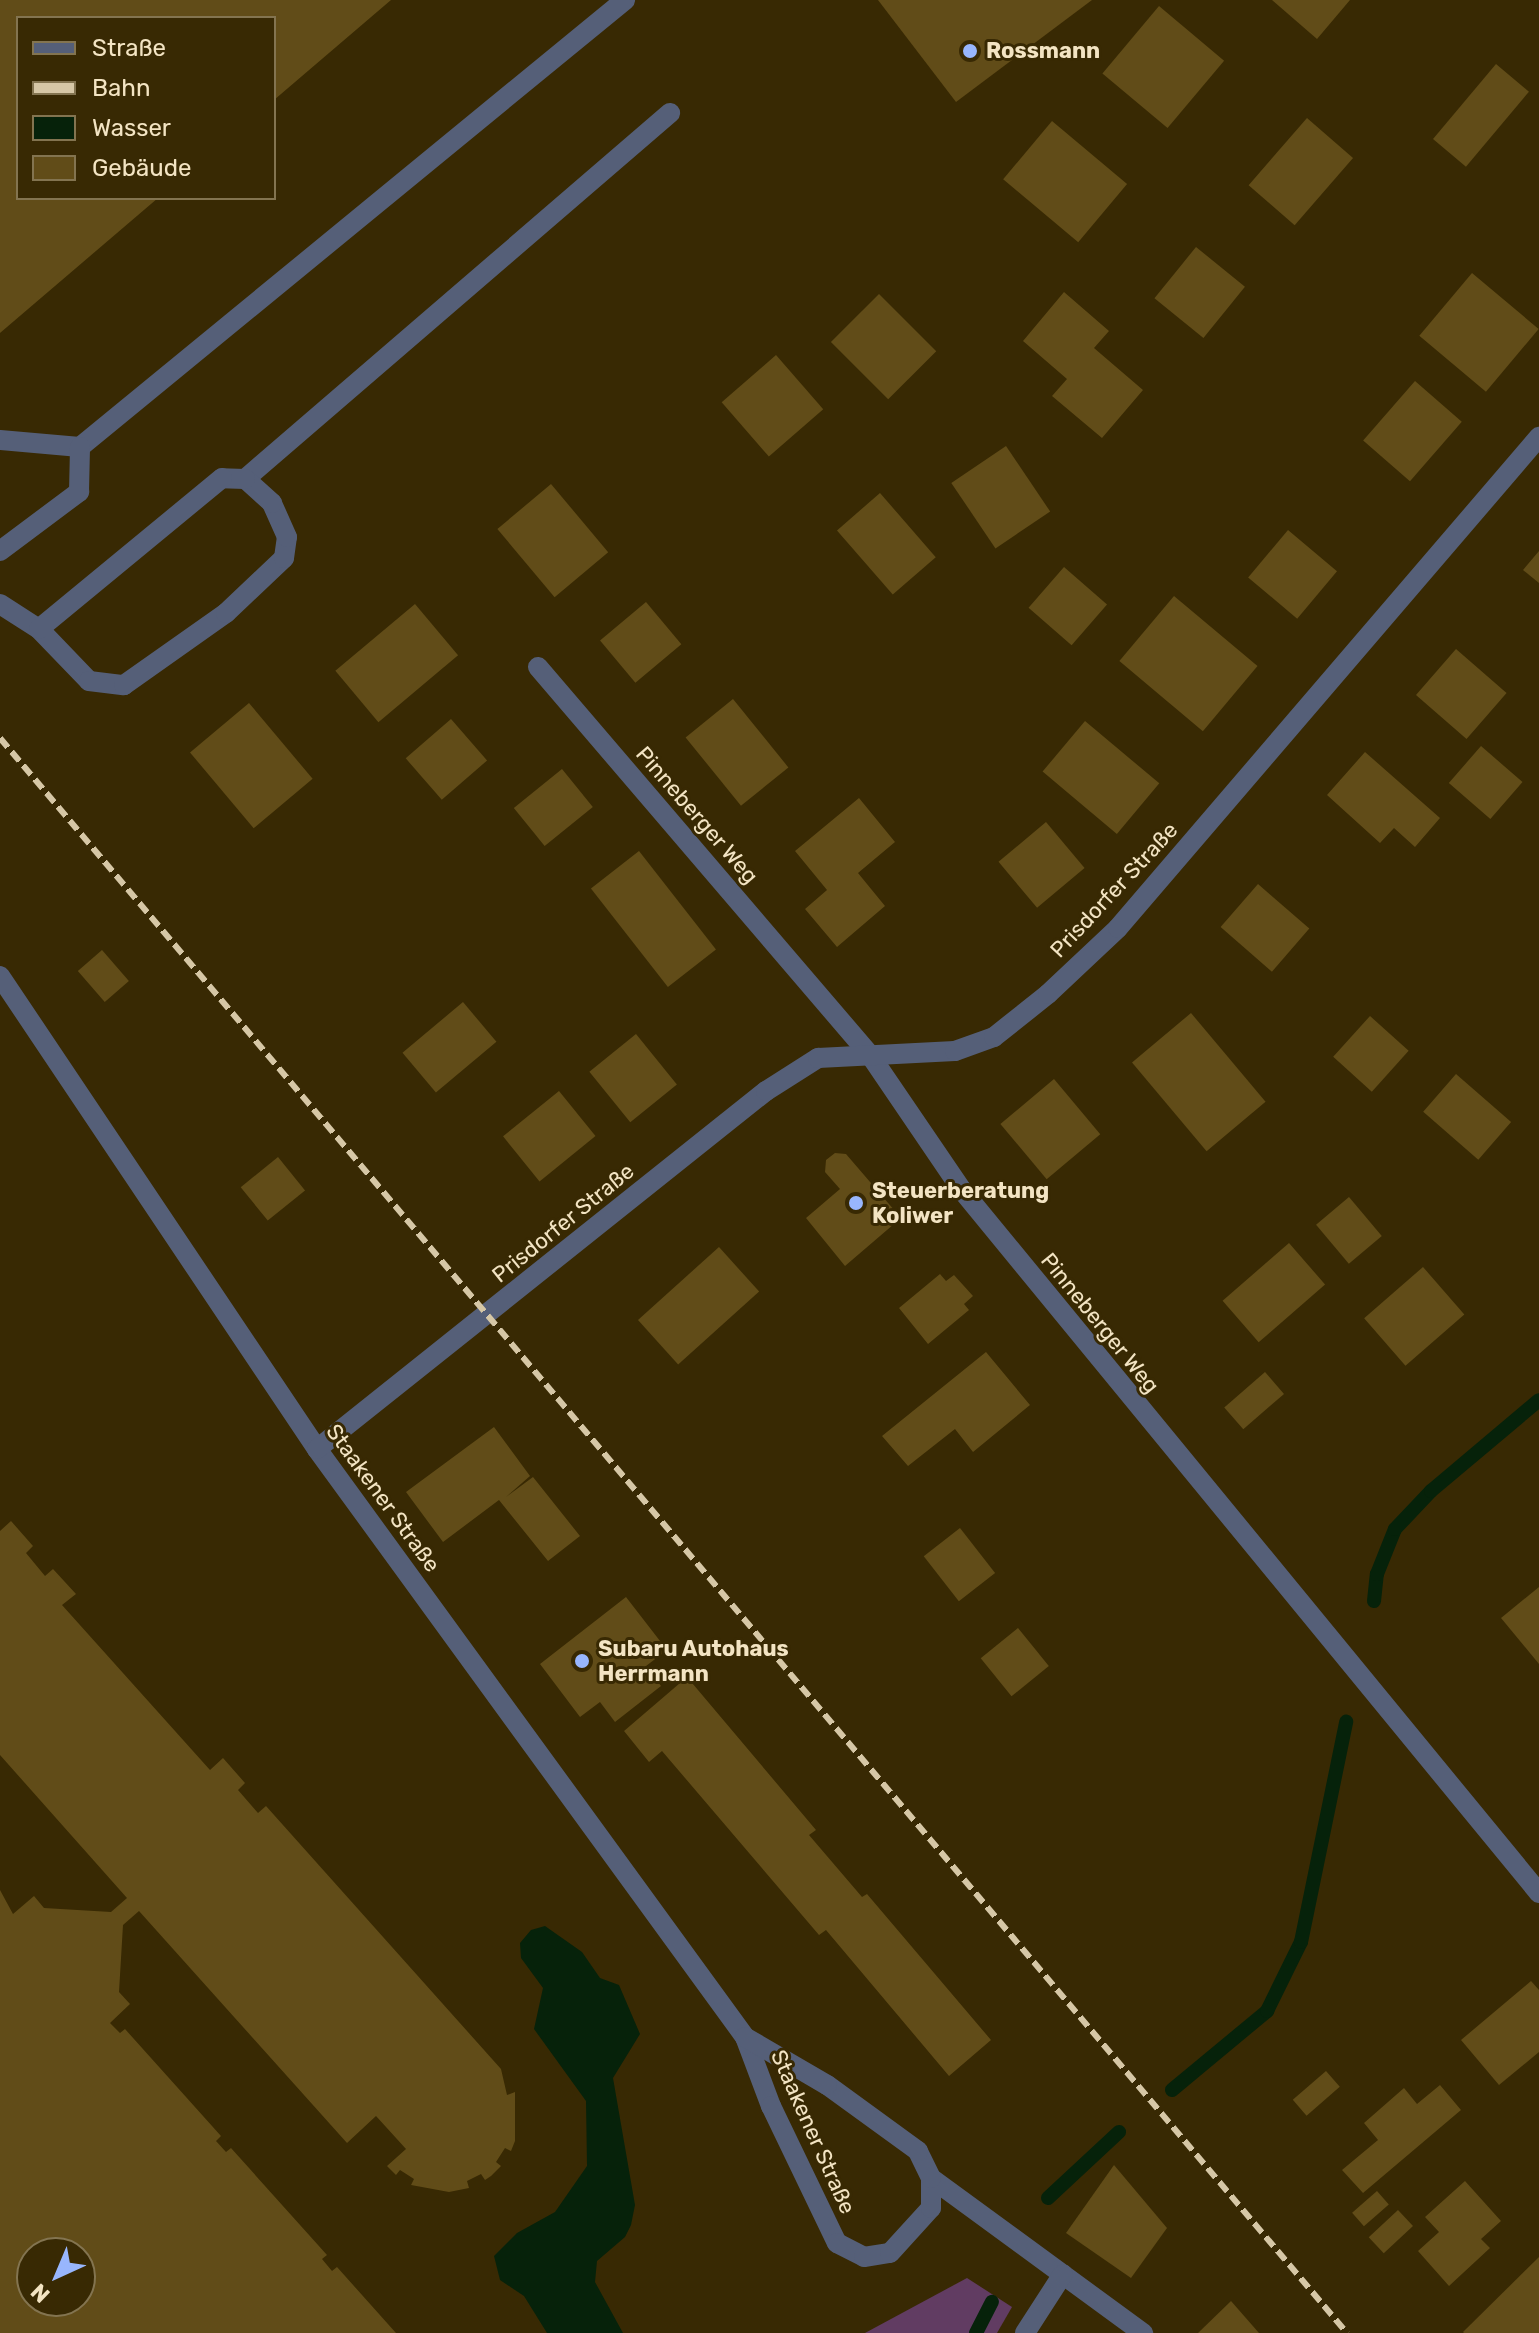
<!DOCTYPE html>
<html>
<head>
<meta charset="utf-8">
<style>
  body { margin:0 }
  #map { position:relative; width:1539px; height:2333px; overflow:hidden; background:#382903; font-family:Rubik,sans-serif }
  div>[style] { position:absolute }
  .green>* { inset:0; background:#613c62 }
  .water>* { inset:0; background:#06220a }
  .stream>* { height:14px; margin:-7px; padding:0 7px; transform-origin:7px; border-radius:7px; background:#06220a }
  .building>* { inset:0; background:#614c18; transform-origin:0 0 }
  .lane>* { height:20px; margin:-10px; padding:0 10px; transform-origin:10px; border-radius:10px; background:#555f78 }
  .street>* { height:20px; margin:-10px; padding:0 10px; transform-origin:10px; border-radius:10px; background:#555f78 }
  .rail>* { height:6px; margin-top:-3px; transform-origin:0; background:repeating-linear-gradient(90deg,#d6c7a6 0 12px,transparent 0 18px) }
  .dots>* { width:22px; height:22px; translate:-50% -50%; box-sizing:border-box; border:4px solid #382903; border-radius:50% }
  span { translate:-50% -50%; white-space:nowrap; text-align:center; line-height:1.15; -webkit-text-stroke:6px #382903; paint-order:stroke }
  .poi-label { font-size:22px; color:#f3e4c3; font-weight:700 }
  .left { translate:0 -50%; text-align:left }
  .street-label { font-size:22px; color:#f3e4c3 }
  .legend { position:absolute; left:16px; top:16px; width:260px; height:184px; box-sizing:border-box; background:#382903; border:2px solid #837450; margin:0; padding:10px 14px; list-style:none; font-size:24px; color:#f3e4c3 }
  .legend li { display:flex; align-items:center; gap:16px; height:40px }
  .legend b { width:40px; border:2px solid #837450 }
  .north { position:absolute; left:16px; top:2237px; width:80px; height:80px; box-sizing:border-box; background:#382903; border:2px solid #837450; border-radius:50%; rotate:224deg; font-size:22px; font-weight:700; line-height:32px; text-align:center; color:#f3e4c3 }
  .north::after { content:''; display:block; margin:auto; width:28px; height:36px; background:#98b6fd; clip-path:polygon(50% 0,100% 100%,50% 72%,0 100%) }
</style>
</head>
<body>
<div id="map">
  <div class="green">
    <div style="clip-path:polygon(967px 2278px,1012px 2307px,997px 2333px,865px 2333px)"></div>
  </div>
  <div class="water">
    <div style="clip-path:polygon(545px 1926px,582px 1952px,600px 1978px,619px 1985px,640px 2034px,613px 2078px,635px 2205px,631px 2225px,625px 2237px,597px 2261px,595px 2282px,623px 2333px,547px 2333px,524px 2296px,500px 2280px,494px 2256px,517px 2233px,555px 2212px,587px 2166px,586px 2101px,534px 2029px,543px 1988px,521px 1958px,520px 1943px,531px 1930px)"></div>
  </div>
  <div class="stream">
    <div style="left:1374px;top:1601px;width:27px;rotate:-84deg"></div>
    <div style="left:1377px;top:1574px;width:48px;rotate:-68.2deg"></div>
    <div style="left:1395px;top:1529px;width:52px;rotate:-46.5deg"></div>
    <div style="left:1431px;top:1491px;width:141px;rotate:-40.1deg"></div>
    <div style="left:1172px;top:2090px;width:124px;rotate:-39.7deg"></div>
    <div style="left:1267px;top:2011px;width:77px;rotate:-63.8deg"></div>
    <div style="left:1301px;top:1942px;width:225px;rotate:-78.4deg"></div>
    <div style="left:1048px;top:2198px;width:97px;rotate:-42.9deg"></div>
    <div style="left:976px;top:2333px;width:35px;rotate:-63deg"></div>
  </div>
  <div class="building">
    <div style="clip-path:polygon(0 0,391px 0,274px 100px,274px 18px,18px 18px,18px 198px,158px 198px,0 333px)"></div>
    <div style="clip-path:polygon(878px 0,1092px 0,956px 102px)"></div>
    <div style="clip-path:polygon(1272px 0,1350px 0,1317px 39px)"></div>
    <div style="left:1159px;top:6px;width:85px;height:88px;rotate:40deg"></div>
    <div style="left:1496px;top:64px;width:43px;height:98px;rotate:40deg"></div>
    <div style="left:1307px;top:118px;width:61px;height:89px;rotate:41deg"></div>
    <div style="left:1052px;top:121px;width:98px;height:76px;rotate:40deg"></div>
    <div style="left:1196px;top:247px;width:63px;height:66px;rotate:39deg"></div>
    <div style="left:1472px;top:273px;width:87px;height:82px;rotate:40deg"></div>
    <div style="clip-path:polygon(1064px 292px,1109px 331px,1094px 348px,1143px 390px,1102px 438px,1052px 396px,1067px 379px,1023px 341px)"></div>
    <div style="left:879px;top:294px;width:81px;height:68px;rotate:45deg"></div>
    <div style="left:776px;top:355px;width:72px;height:72px;rotate:49deg"></div>
    <div style="left:1415px;top:381px;width:62px;height:79px;rotate:41deg"></div>
    <div style="left:1006px;top:446px;width:79px;height:66px;rotate:56deg"></div>
    <div style="left:551px;top:484px;width:89px;height:70px;rotate:50deg"></div>
    <div style="left:880px;top:493px;width:85px;height:57px;rotate:49deg"></div>
    <div style="left:1288px;top:530px;width:64px;height:62px;rotate:40deg"></div>
    <div style="clip-path:polygon(1539px 551px,1539px 583px,1523px 570px)"></div>
    <div style="left:1064px;top:567px;width:57px;height:54px;rotate:41deg"></div>
    <div style="left:1174px;top:596px;width:109px;height:85px;rotate:40deg"></div>
    <div style="left:646px;top:602px;width:55px;height:60px;rotate:50deg"></div>
    <div style="left:415px;top:604px;width:67px;height:104px;rotate:50deg"></div>
    <div style="left:1456px;top:649px;width:67px;height:61px;rotate:41deg"></div>
    <div style="left:733px;top:699px;width:88px;height:61px;rotate:51deg"></div>
    <div style="left:249px;top:703px;width:99px;height:77px;rotate:50deg"></div>
    <div style="left:451px;top:719px;width:55px;height:60px;rotate:49deg"></div>
    <div style="left:1085px;top:721px;width:97px;height:66px;rotate:40deg"></div>
    <div style="left:1481px;top:746px;width:55px;height:49px;rotate:41deg"></div>
    <div style="clip-path:polygon(1365px 752px,1440px 818px,1415px 847px,1394px 828px,1380px 843px,1327px 795px)"></div>
    <div style="left:562px;top:769px;width:49px;height:62px;rotate:51deg"></div>
    <div style="clip-path:polygon(859px 798px,895px 842px,858px 873px,885px 906px,837px 947px,805px 909px,827px 890px,795px 851px)"></div>
    <div style="left:1046px;top:822px;width:60px;height:62px;rotate:50deg"></div>
    <div style="left:639px;top:851px;width:125px;height:61px;rotate:52deg"></div>
    <div style="left:1258px;top:884px;width:68px;height:57px;rotate:41deg"></div>
    <div style="left:102px;top:950px;width:41px;height:32px;rotate:49deg"></div>
    <div style="left:463px;top:1002px;width:52px;height:79px;rotate:50deg"></div>
    <div style="left:1191px;top:1013px;width:116px;height:77px;rotate:50deg"></div>
    <div style="left:1370px;top:1016px;width:52px;height:55px;rotate:42deg"></div>
    <div style="left:636px;top:1034px;width:65px;height:60px;rotate:51deg"></div>
    <div style="left:1456px;top:1074px;width:73px;height:50px;rotate:41deg"></div>
    <div style="left:1054px;top:1079px;width:72px;height:70px;rotate:50deg"></div>
    <div style="left:559px;top:1091px;width:58px;height:72px;rotate:51deg"></div>
    <div style="clip-path:polygon(835px 1153px,846px 1154px,901px 1218px,845px 1266px,806px 1218px,840px 1189px,825px 1172px,826px 1160px)"></div>
    <div style="left:278px;top:1157px;width:43px;height:48px;rotate:51deg"></div>
    <div style="left:1349px;top:1197px;width:51px;height:43px;rotate:50deg"></div>
    <div style="left:1289px;top:1243px;width:55px;height:88px;rotate:49deg"></div>
    <div style="left:719px;top:1247px;width:60px;height:109px;rotate:48deg"></div>
    <div style="left:1423px;top:1267px;width:63px;height:78px;rotate:49deg"></div>
    <div style="clip-path:polygon(940px 1274px,946px 1281px,954px 1275px,973px 1296px,964px 1304px,969px 1310px,928px 1344px,899px 1308px)"></div>
    <div style="clip-path:polygon(986px 1352px,1030px 1405px,973px 1452px,955px 1429px,908px 1466px,882px 1436px)"></div>
    <div style="left:1265px;top:1372px;width:29px;height:54px;rotate:49deg"></div>
    <div style="clip-path:polygon(494px 1427px,530px 1476px,506px 1497px,533px 1477px,580px 1536px,548px 1561px,499px 1500px,443px 1542px,406px 1492px)"></div>
    <div style="clip-path:polygon(evenodd,11px 1521px,33px 1546px,26px 1553px,45px 1576px,53px 1569px,76px 1594px,62px 1605px,210px 1770px,223px 1758px,245px 1783px,238px 1790px,258px 1813px,266px 1806px,501px 2069px,507px 2095px,515px 2092px,515px 2141px,511px 2151px,505px 2148px,496px 2162px,501px 2166px,491px 2176px,485px 2180px,481px 2174px,467px 2181px,469px 2188px,449px 2192px,411px 2185px,414px 2179px,400px 2170px,396px 2175px,387px 2166px,406px 2149px,376px 2116px,347px 2143px,139px 1911px,123px 1925px,119px 1992px,130px 2004px,110px 2023px,120px 2033px,125px 2029px,221px 2136px,216px 2141px,226px 2152px,231px 2148px,327px 2255px,322px 2259px,332px 2271px,337px 2267px,396px 2333px,0 2333px,0 1890px,13px 1914px,34px 1896px,44px 1908px,111px 1912px,127px 1898px,0 1755px,0 1531px,11px 1521px,32px 2253px,80px 2253px,80px 2301px,32px 2301px,32px 2253px)"></div>
    <div style="left:960px;top:1528px;width:57px;height:46px;rotate:52deg"></div>
    <div style="clip-path:polygon(1539px 1587px,1539px 1664px,1501px 1618px)"></div>
    <div style="clip-path:polygon(626px 1597px,667px 1650px,646px 1666px,661px 1686px,615px 1722px,600px 1702px,580px 1717px,540px 1664px)"></div>
    <div style="left:1018px;top:1628px;width:49px;height:48px;rotate:51deg"></div>
    <div style="clip-path:polygon(687px 1677px,816px 1830px,809px 1835px,862px 1897px,867px 1894px,991px 2040px,949px 2076px,826px 1930px,819px 1935px,662px 1751px,649px 1762px,624px 1731px)"></div>
    <div style="clip-path:polygon(1531px 1981px,1539px 1990px,1539px 2052px,1499px 2085px,1461px 2040px)"></div>
    <div style="left:1326px;top:2071px;width:21px;height:44px;rotate:49deg"></div>
    <div style="clip-path:polygon(1440px 2085px,1461px 2110px,1363px 2193px,1342px 2170px,1378px 2140px,1364px 2123px,1404px 2088px,1417px 2104px)"></div>
    <div style="clip-path:polygon(1114px 2165px,1167px 2228px,1131px 2278px,1066px 2233px)"></div>
    <div style="clip-path:polygon(1465px 2181px,1501px 2221px,1481px 2239px,1490px 2248px,1449px 2286px,1418px 2251px,1439px 2232px,1425px 2217px)"></div>
    <div style="left:1377px;top:2191px;width:18px;height:33px;rotate:49deg"></div>
    <div style="left:1398px;top:2210px;width:22px;height:40px;rotate:47deg"></div>
    <div style="clip-path:polygon(1539px 2257px,1539px 2333px,1464px 2333px,1463px 2332px)"></div>
    <div style="clip-path:polygon(1231px 2301px,1259px 2333px,1198px 2333px)"></div>
  </div>
  <div class="lane">
    <div style="left:0;top:440px;width:80px;rotate:5deg"></div>
    <div style="left:80px;top:447px;width:705px;rotate:-39.36deg"></div>
    <div style="left:245px;top:479px;width:561px;rotate:-40.73deg"></div>
    <div style="left:0;top:551px;width:99px;rotate:-36.8deg"></div>
    <div style="left:79px;top:492px;width:45px;rotate:-88.7deg"></div>
    <div style="left:0;top:604px;width:46px;rotate:32.7deg"></div>
    <div style="left:39px;top:629px;width:72px;rotate:46.1deg"></div>
    <div style="left:89px;top:681px;width:35px;rotate:7deg"></div>
    <div style="left:124px;top:685px;width:125px;rotate:-35.2deg"></div>
    <div style="left:226px;top:613px;width:80px;rotate:-43.5deg"></div>
    <div style="left:284px;top:558px;width:21px;rotate:-82deg"></div>
    <div style="left:287px;top:537px;width:37px;rotate:-114deg"></div>
    <div style="left:272px;top:503px;width:36px;rotate:-138deg"></div>
    <div style="left:245px;top:479px;width:23px;rotate:-178deg"></div>
    <div style="left:222px;top:478px;width:237px;rotate:140.5deg"></div>
    <div style="left:538px;top:667px;width:511px;rotate:49.45deg"></div>
    <div style="left:931px;top:2178px;width:263px;rotate:36.2deg"></div>
    <div style="left:1025px;top:2333px;width:70px;rotate:-57.2deg"></div>
  </div>
  <div class="street">
    <div style="left:0;top:976px;width:569px;rotate:56.17deg"></div>
    <div style="left:317px;top:1449px;width:727px;rotate:53.95deg"></div>
    <div style="left:745px;top:2037px;width:74px;rotate:69.4deg"></div>
    <div style="left:771px;top:2106px;width:152px;rotate:64.3deg"></div>
    <div style="left:837px;top:2243px;width:30px;rotate:27deg"></div>
    <div style="left:864px;top:2257px;width:26px;rotate:-9deg"></div>
    <div style="left:890px;top:2253px;width:61px;rotate:-47.7deg"></div>
    <div style="left:931px;top:2208px;width:30px;rotate:-90deg"></div>
    <div style="left:931px;top:2178px;width:30px;rotate:-116deg"></div>
    <div style="left:918px;top:2151px;width:112px;rotate:-144deg"></div>
    <div style="left:827px;top:2085px;width:95px;rotate:-149.7deg"></div>
    <div style="left:870px;top:1055px;width:162px;rotate:55.8deg"></div>
    <div style="left:961px;top:1189px;width:911px;rotate:50.61deg"></div>
    <div style="left:317px;top:1449px;width:574px;rotate:-38.57deg"></div>
    <div style="left:766px;top:1091px;width:62px;rotate:-32.4deg"></div>
    <div style="left:818px;top:1058px;width:137px;rotate:-2.9deg"></div>
    <div style="left:955px;top:1051px;width:41px;rotate:-19.7deg"></div>
    <div style="left:994px;top:1037px;width:69px;rotate:-38.5deg"></div>
    <div style="left:1048px;top:994px;width:96px;rotate:-43.3deg"></div>
    <div style="left:1118px;top:928px;width:647px;rotate:-49.39deg"></div>
  </div>
  <div class="rail">
    <div style="left:0;top:738px;width:2088px;rotate:49.82deg"></div>
  </div>
  <div class="dots">
    <div style="left:970px;top:51px;background:#98b6fd"></div>
    <div style="left:856px;top:1203px;background:#98b6fd"></div>
    <div style="left:582px;top:1661px;background:#98b6fd"></div>
  </div>
  <div class="poi-label">
    <span class="left" style="left:986px;top:51px">Rossmann</span>
    <span class="left" style="left:872px;top:1203px">Steuerberatung<br>Koliwer</span>
    <span class="left" style="left:598px;top:1661px">Subaru Autohaus<br>Herrmann</span>
  </div>
  <div class="street-label">
    <span style="left:697px;top:815px;rotate:49deg">Pinneberger Weg</span>
    <span style="left:1114px;top:890px;rotate:-47deg">Prisdorfer Straße</span>
    <span style="left:563px;top:1223px;rotate:-39deg">Prisdorfer Straße</span>
    <span style="left:1100px;top:1323px;rotate:51deg">Pinneberger Weg</span>
    <span style="left:383px;top:1498px;rotate:54deg">Staakener Straße</span>
    <span style="left:813px;top:2132px;rotate:66deg">Staakener Straße</span>
  </div>
  <ul class="legend">
  <li><b style="height:10px;background:#555f78"></b>Straße</li>
  <li><b style="height:10px;background:#d6c7a6"></b>Bahn</li>
  <li><b style="height:22px;background:#06220a"></b>Wasser</li>
  <li><b style="height:22px;background:#614c18"></b>Gebäude</li>
  </ul>
  <div class="north">N</div>
</div>
</body>
</html>
